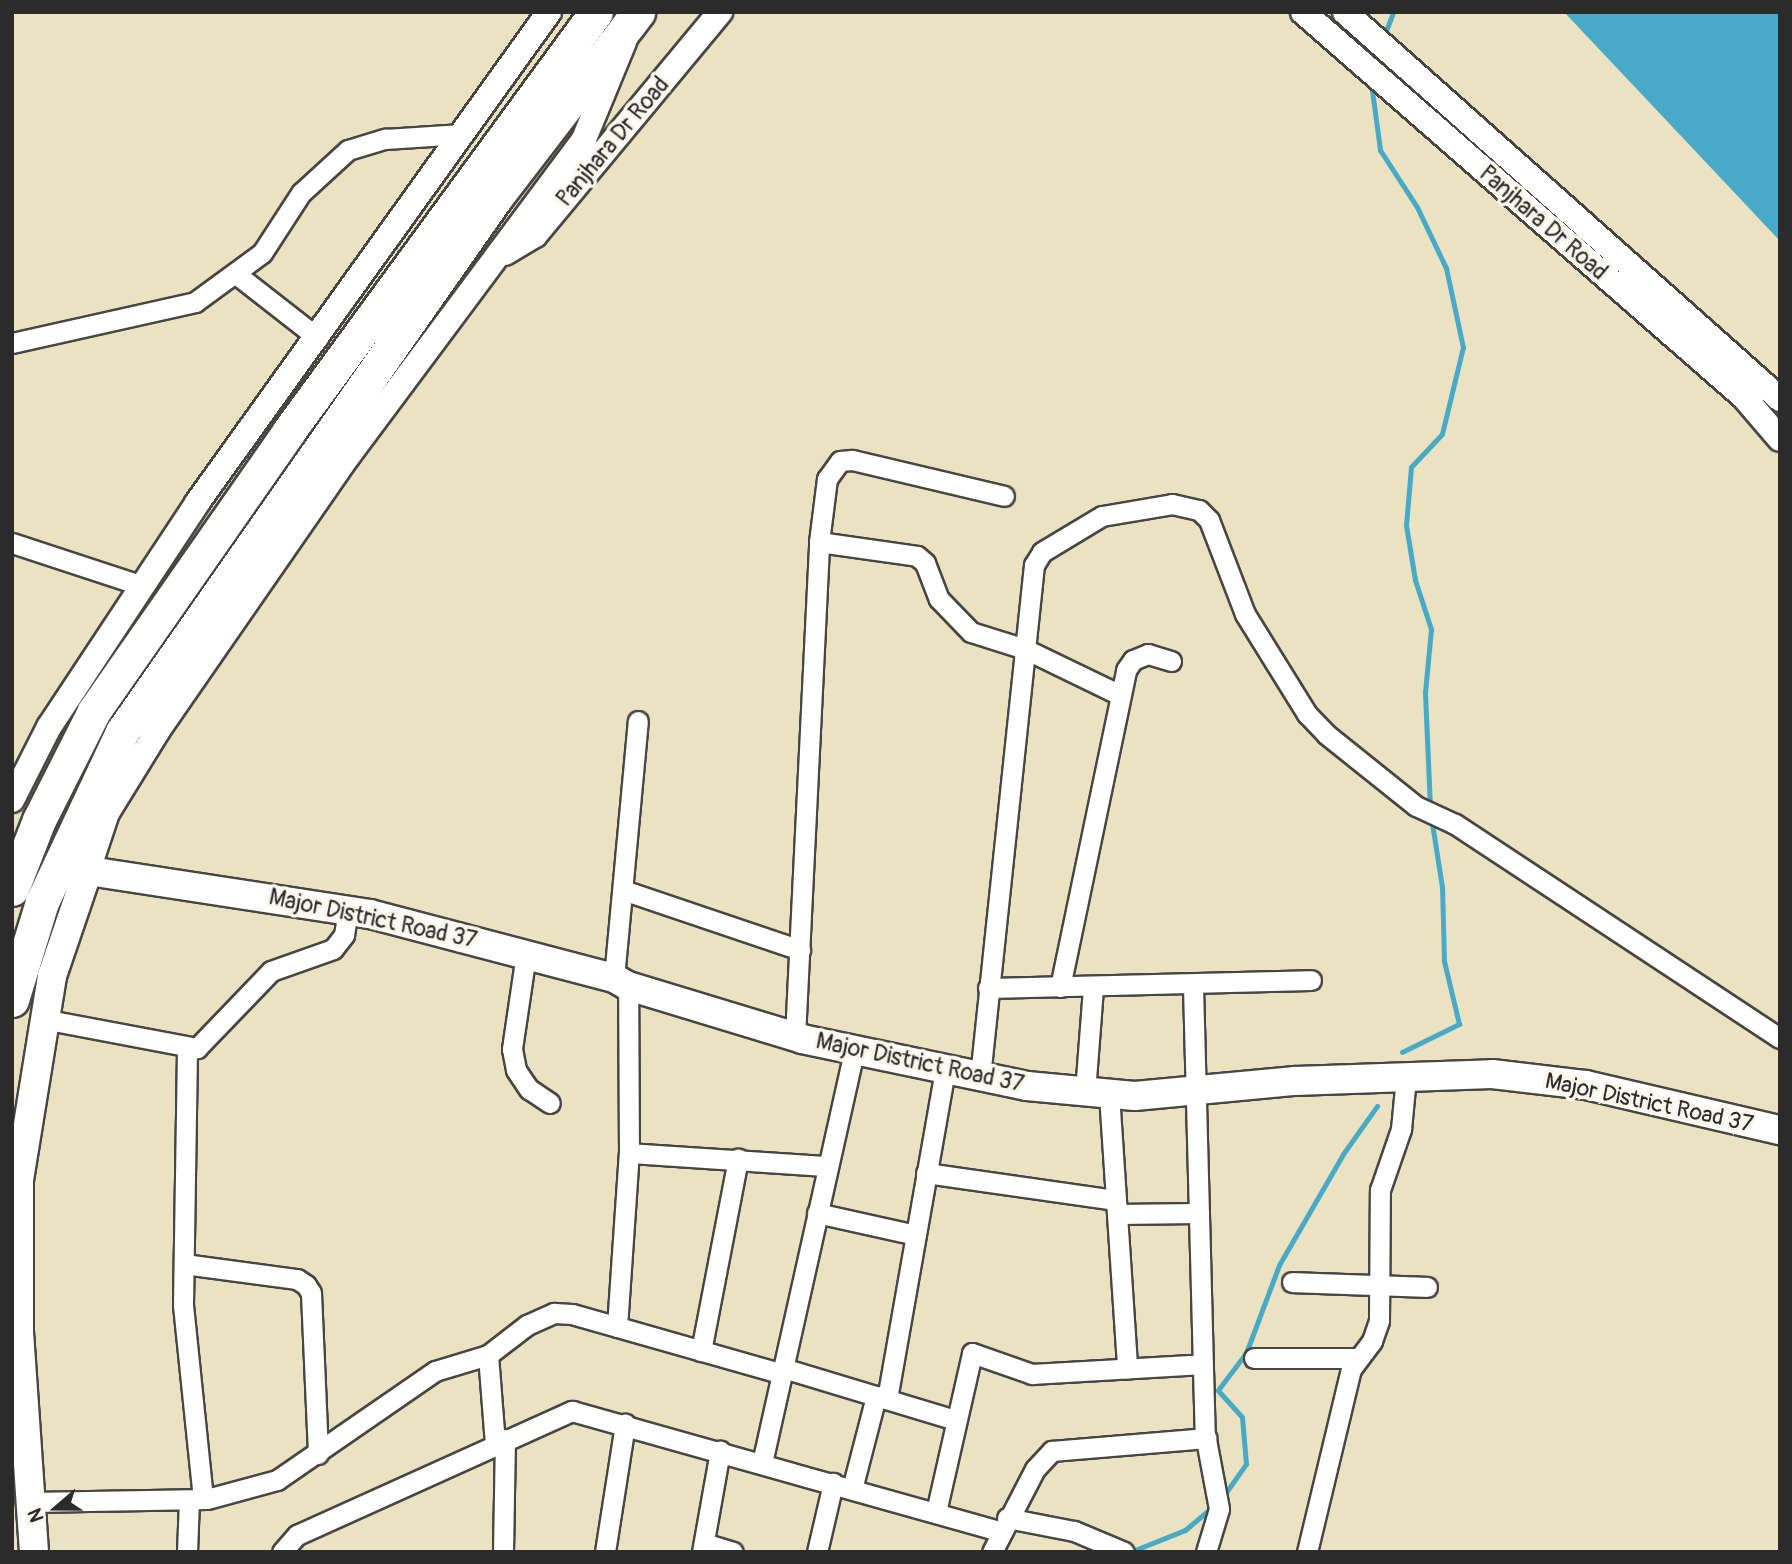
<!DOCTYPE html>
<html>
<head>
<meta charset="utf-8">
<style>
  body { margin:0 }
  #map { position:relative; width:1792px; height:1564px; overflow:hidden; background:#ebe2c1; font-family:Pangolin,sans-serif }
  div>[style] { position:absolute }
  .water>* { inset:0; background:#48aac7 }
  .stream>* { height:5px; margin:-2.5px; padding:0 2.5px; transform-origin:2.5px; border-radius:2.5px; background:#48aac7 }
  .roads { filter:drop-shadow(2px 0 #484642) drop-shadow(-2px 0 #484642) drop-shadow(0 2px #484642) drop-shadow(0 -2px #484642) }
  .minor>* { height:19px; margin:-9.5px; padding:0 9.5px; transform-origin:9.5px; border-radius:9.5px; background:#fff }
  .tertiary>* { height:24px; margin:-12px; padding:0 12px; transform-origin:12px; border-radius:12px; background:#fff }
  .secondary>* { height:28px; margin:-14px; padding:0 14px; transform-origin:14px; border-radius:14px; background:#fff }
  .trunk>* { height:33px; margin:-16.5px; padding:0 16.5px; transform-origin:16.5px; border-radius:16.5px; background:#fff }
  span { translate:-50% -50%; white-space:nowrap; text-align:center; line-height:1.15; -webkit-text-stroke:7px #fbf7ec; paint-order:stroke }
  .street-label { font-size:23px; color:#2b2b2b }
  .frame { position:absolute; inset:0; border:14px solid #2b2b2b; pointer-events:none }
  .north { position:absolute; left:21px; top:1473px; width:70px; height:70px; -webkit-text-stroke:5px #fbf7ec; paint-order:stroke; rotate:250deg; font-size:19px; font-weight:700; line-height:28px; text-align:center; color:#2b2b2b }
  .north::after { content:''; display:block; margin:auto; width:24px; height:32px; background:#2b2b2b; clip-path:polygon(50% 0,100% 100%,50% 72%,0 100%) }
</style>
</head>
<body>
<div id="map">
  <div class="water">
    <div style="clip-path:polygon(1564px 12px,1780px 12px,1780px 241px,1649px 102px)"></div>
  </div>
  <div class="stream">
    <div style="left:1384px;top:36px;width:26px;rotate:-69deg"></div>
    <div style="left:1371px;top:83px;width:68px;rotate:82.3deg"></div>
    <div style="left:1380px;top:150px;width:68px;rotate:57deg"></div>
    <div style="left:1417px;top:207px;width:68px;rotate:64.6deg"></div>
    <div style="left:1446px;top:268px;width:81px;rotate:77.9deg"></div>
    <div style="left:1463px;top:347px;width:89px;rotate:103.6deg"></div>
    <div style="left:1442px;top:434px;width:45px;rotate:133.2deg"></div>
    <div style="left:1411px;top:467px;width:58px;rotate:94.9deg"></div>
    <div style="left:1406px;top:525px;width:56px;rotate:80.7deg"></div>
    <div style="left:1415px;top:580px;width:52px;rotate:71.9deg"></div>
    <div style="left:1431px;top:629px;width:64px;rotate:95.4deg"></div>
    <div style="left:1425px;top:693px;width:114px;rotate:87.5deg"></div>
    <div style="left:1402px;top:1052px;width:64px;rotate:-26.2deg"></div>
    <div style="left:1459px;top:1024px;width:65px;rotate:-103.4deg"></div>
    <div style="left:1444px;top:961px;width:74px;rotate:-91.5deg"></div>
    <div style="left:1442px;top:887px;width:71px;rotate:-98.9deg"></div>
    <div style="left:1222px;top:1498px;width:42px;rotate:-54.8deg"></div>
    <div style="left:1246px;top:1464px;width:47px;rotate:-94.9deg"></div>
    <div style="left:1242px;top:1417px;width:36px;rotate:-132deg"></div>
    <div style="left:1218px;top:1390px;width:46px;rotate:-52.9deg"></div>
    <div style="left:1246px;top:1353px;width:94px;rotate:-69.4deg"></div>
    <div style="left:1279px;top:1265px;width:128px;rotate:-60deg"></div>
    <div style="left:1343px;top:1154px;width:59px;rotate:-54.7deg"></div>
    <div style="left:1130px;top:1552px;width:59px;rotate:-21.8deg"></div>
    <div style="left:1185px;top:1530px;width:35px;rotate:-40deg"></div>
  </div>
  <div class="roads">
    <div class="minor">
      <div style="left:236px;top:274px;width:104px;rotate:38deg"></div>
      <div style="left:12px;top:343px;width:188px;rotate:-12.6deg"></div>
      <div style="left:195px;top:302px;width:83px;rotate:-36.2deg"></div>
      <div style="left:262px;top:253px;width:72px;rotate:-57deg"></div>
      <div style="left:301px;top:193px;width:64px;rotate:-42.5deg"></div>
      <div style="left:348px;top:150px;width:39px;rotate:-17deg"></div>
      <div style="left:385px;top:139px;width:77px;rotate:-3.7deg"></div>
      <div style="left:819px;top:542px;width:99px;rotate:8.1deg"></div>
      <div style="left:917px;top:556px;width:11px;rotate:41deg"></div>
      <div style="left:925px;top:563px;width:39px;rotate:69deg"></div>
      <div style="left:939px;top:599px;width:46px;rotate:45.9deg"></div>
      <div style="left:971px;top:632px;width:57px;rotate:17.5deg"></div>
      <div style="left:1025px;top:649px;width:106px;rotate:25.8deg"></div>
      <div style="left:12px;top:543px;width:138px;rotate:18.2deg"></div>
      <div style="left:623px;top:890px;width:187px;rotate:18.7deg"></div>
      <div style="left:526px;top:954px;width:96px;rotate:98.4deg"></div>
      <div style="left:512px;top:1049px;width:21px;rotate:79deg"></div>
      <div style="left:516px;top:1070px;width:23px;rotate:56deg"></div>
      <div style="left:529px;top:1089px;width:25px;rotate:34deg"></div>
      <div style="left:614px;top:978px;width:258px;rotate:-84.7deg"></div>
      <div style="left:1193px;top:986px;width:448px;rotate:88.5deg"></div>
      <div style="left:1205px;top:1434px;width:76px;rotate:79.4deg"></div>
      <div style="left:1219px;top:1509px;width:45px;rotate:106.8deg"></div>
      <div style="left:1060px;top:987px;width:324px;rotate:-78.2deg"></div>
      <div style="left:1126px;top:670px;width:12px;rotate:-55deg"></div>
      <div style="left:1133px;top:660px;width:16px;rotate:-22deg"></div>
      <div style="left:1148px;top:654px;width:24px;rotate:17deg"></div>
      <div style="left:988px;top:988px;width:323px;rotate:-1.4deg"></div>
      <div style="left:43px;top:1019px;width:157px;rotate:10.7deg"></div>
      <div style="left:197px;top:1048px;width:107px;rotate:-46.1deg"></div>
      <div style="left:271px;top:971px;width:66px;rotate:-19.5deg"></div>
      <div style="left:333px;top:949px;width:18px;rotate:-52deg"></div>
      <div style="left:344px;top:935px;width:25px;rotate:-81deg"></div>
      <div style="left:795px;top:1037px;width:496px;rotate:-87.2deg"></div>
      <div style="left:819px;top:542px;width:64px;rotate:-82.8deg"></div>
      <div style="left:827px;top:479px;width:22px;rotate:-54deg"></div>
      <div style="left:840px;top:461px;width:12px;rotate:-5deg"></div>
      <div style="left:852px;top:460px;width:156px;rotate:13.3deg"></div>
      <div style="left:187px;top:1050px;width:255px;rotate:90.9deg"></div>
      <div style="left:183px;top:1305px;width:195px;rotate:84.1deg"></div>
      <div style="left:980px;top:1077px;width:515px;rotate:-83.98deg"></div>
      <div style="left:1034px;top:565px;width:15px;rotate:-58deg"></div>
      <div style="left:1042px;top:552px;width:70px;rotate:-31deg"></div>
      <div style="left:1102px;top:516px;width:71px;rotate:-9.7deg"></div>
      <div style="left:1172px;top:504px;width:28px;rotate:13deg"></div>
      <div style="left:1199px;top:510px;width:14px;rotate:45deg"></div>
      <div style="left:1209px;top:520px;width:101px;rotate:69deg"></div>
      <div style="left:1245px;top:614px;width:118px;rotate:58.2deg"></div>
      <div style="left:1307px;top:714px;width:28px;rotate:46deg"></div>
      <div style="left:1326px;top:734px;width:115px;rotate:38.7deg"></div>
      <div style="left:1416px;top:806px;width:43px;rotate:24.8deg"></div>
      <div style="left:1455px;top:824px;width:389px;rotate:33.4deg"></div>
      <div style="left:1085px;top:1092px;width:105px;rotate:-85.6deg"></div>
      <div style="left:1109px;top:1094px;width:275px;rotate:86.2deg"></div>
      <div style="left:629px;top:1153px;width:198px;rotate:3.8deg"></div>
      <div style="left:926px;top:1173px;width:192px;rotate:8.1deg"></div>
      <div style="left:817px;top:1213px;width:101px;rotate:12.5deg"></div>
      <div style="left:1117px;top:1214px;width:82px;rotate:-0.7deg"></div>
      <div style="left:184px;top:1264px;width:114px;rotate:7.6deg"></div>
      <div style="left:297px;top:1279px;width:11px;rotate:34deg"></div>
      <div style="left:306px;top:1285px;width:9px;rotate:58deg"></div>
      <div style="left:311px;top:1293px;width:161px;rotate:87.5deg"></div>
      <div style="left:1292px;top:1282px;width:135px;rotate:2.1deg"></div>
      <div style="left:617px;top:1327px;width:174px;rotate:-86.1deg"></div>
      <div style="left:629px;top:1153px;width:167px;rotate:-90.3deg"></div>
      <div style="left:701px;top:1351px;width:196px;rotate:-79.1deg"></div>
      <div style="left:488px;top:1355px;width:88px;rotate:85.5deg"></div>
      <div style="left:1254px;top:1358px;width:102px"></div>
      <div style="left:783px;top:1368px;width:180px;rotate:16.8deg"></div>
      <div style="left:887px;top:1399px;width:333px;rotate:-80deg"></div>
      <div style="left:762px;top:1463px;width:422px;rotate:-77.4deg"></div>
      <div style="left:852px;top:1489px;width:96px;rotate:-75.5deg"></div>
      <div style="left:30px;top:1502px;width:177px;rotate:-1deg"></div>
      <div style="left:207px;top:1499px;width:73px;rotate:-15.2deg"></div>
      <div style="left:277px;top:1480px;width:192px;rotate:-34.6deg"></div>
      <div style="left:435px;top:1371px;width:55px;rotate:-16.8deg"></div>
      <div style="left:488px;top:1355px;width:49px;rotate:-37.6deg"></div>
      <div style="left:527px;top:1325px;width:30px;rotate:-24deg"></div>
      <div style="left:554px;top:1313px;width:18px;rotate:3deg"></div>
      <div style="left:572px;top:1314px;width:218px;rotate:15.9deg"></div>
      <div style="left:936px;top:1512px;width:163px;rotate:-77.2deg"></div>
      <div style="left:972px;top:1353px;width:64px;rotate:19.3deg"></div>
      <div style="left:1032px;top:1374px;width:171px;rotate:-3.3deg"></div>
      <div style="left:1007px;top:1518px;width:68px;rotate:11deg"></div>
      <div style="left:1074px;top:1531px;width:54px;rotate:22.8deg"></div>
      <div style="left:704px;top:1543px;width:30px;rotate:17deg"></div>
      <div style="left:187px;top:1552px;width:52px;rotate:-87.8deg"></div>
      <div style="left:282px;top:1552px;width:23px;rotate:-49deg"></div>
      <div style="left:297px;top:1535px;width:302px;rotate:-24.3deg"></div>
      <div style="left:572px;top:1411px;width:445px;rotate:15.7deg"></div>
      <div style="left:503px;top:1552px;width:113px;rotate:-89deg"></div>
      <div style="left:605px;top:1552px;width:130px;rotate:-81.1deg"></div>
      <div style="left:702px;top:1552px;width:103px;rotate:-79.9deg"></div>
      <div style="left:817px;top:1552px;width:71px;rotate:-76.9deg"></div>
      <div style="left:992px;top:1552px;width:93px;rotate:-62.6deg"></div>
      <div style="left:1035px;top:1469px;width:25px;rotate:-47deg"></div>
      <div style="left:1052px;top:1451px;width:155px;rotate:-4.8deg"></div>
      <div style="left:1307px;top:1552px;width:188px;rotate:-76.5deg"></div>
      <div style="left:1351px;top:1369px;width:35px;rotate:-53deg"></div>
      <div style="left:1372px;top:1341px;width:21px;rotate:-71deg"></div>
      <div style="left:1379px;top:1321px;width:131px;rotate:-89.6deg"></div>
      <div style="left:1380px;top:1190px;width:65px;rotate:-71deg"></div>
      <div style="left:1401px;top:1129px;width:52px;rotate:-84.5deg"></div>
    </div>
    <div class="tertiary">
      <div style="left:1303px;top:12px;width:585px;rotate:41.12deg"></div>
      <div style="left:1744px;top:397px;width:55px;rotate:49.4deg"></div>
      <div style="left:1345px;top:12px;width:582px;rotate:41.66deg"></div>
      <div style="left:505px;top:253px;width:35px;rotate:-31deg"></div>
      <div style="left:535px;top:235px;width:290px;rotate:-50.3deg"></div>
      <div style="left:12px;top:800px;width:82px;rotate:-63.1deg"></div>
      <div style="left:49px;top:727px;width:268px;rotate:-56.5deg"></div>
      <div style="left:197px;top:503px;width:604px;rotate:-54.36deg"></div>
      <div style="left:87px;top:873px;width:63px;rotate:-71.6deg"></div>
      <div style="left:107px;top:813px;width:97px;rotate:-58.4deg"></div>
      <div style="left:158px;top:730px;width:333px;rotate:-55.3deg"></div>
      <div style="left:348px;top:456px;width:395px;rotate:-53.3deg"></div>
      <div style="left:584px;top:139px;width:105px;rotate:-67.6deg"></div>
    </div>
    <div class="secondary">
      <div style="left:76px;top:869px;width:297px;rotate:8.7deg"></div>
      <div style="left:370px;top:914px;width:252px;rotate:14.7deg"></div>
      <div style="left:614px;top:978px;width:16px;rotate:30deg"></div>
      <div style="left:628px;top:986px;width:182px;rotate:16.9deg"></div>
      <div style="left:802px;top:1039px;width:230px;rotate:11.8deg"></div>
      <div style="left:1027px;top:1086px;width:108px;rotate:5.3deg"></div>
      <div style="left:1135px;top:1096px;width:161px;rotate:-5.4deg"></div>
      <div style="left:1295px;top:1081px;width:197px;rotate:-2deg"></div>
      <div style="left:1492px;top:1074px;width:95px;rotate:6.7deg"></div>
      <div style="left:1586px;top:1085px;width:199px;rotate:13.1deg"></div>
      <div style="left:34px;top:1552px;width:222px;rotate:-93.9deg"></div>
      <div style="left:19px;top:1331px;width:151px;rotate:-90deg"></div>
      <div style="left:19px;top:1180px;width:207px;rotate:-80.8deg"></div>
      <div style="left:52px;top:976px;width:109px;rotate:-71.2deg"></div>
    </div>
    <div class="trunk">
      <div style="left:12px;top:889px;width:74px;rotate:-68.6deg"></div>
      <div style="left:39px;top:820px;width:122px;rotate:-63.2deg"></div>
      <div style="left:94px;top:711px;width:341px;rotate:-55.1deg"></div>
      <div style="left:289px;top:431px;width:519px;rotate:-53.77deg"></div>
      <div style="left:12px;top:1000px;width:102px;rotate:-73deg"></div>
      <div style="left:42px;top:902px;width:188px;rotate:-64.8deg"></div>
      <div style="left:122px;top:732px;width:654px;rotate:-55.02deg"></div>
      <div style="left:497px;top:196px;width:232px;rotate:-52.5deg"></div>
    </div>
  </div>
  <div class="street-label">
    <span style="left:613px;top:142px;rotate:-50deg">Panjhara Dr Road</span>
    <span style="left:1543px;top:223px;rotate:41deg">Panjhara Dr Road</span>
    <span style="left:373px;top:919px;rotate:12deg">Major District Road 37</span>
    <span style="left:920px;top:1063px;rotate:12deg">Major District Road 37</span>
    <span style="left:1649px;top:1103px;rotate:12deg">Major District Road 37</span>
  </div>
  <div class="frame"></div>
  <div class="north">N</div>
</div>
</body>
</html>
